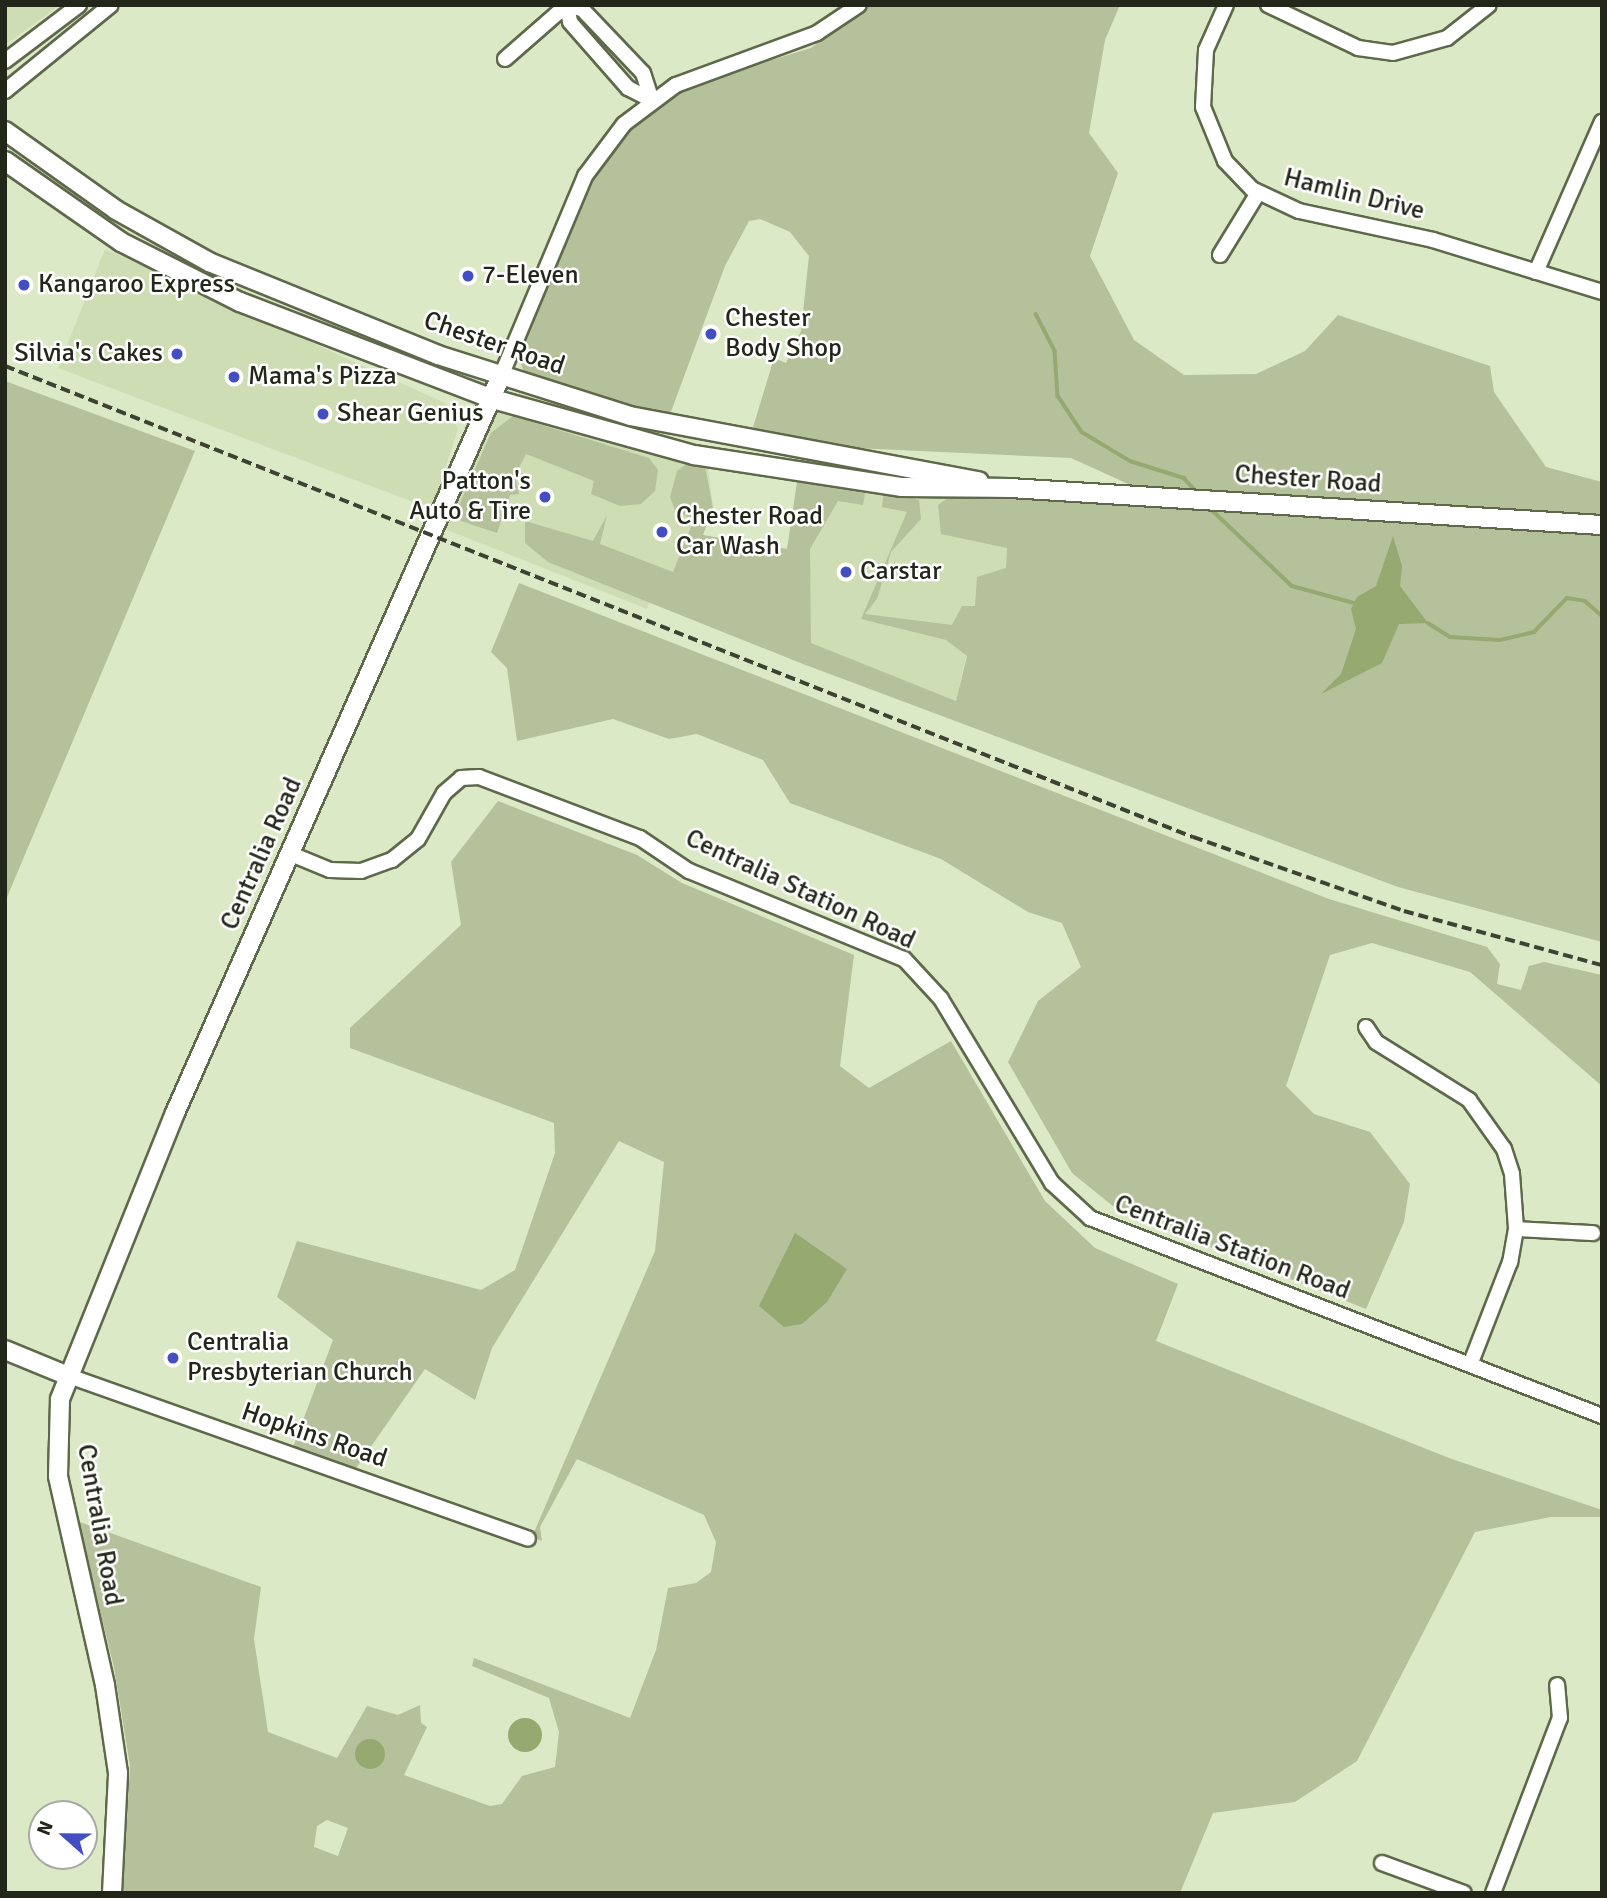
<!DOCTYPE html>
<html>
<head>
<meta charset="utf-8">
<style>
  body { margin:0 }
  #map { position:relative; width:1607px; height:1898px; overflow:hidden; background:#dce9c6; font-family:Signika,sans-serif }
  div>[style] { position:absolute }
  .built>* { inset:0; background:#ceddb4 }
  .green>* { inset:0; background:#b4c19b }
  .water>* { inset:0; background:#96a971 }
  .round { border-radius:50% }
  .stream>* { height:3.5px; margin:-1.75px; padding:0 1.75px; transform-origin:1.75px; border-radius:1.75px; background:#96a971 }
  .roads { filter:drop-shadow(2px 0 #5e694b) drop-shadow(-2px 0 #5e694b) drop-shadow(0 2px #5e694b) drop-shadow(0 -2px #5e694b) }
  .minor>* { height:14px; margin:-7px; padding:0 7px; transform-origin:7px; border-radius:7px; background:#fff }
  .major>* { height:18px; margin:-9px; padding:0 9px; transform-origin:9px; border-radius:9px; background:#fff }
  .rail>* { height:3.5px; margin-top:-1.75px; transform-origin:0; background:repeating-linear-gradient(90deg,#3d4232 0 10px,transparent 0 15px) }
  .dots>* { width:19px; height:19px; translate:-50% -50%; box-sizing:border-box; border:4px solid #fff; border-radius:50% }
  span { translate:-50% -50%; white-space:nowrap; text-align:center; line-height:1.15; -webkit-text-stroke:5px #fff; paint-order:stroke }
  .street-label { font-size:26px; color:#23271a }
  .poi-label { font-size:26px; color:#23271a }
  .left { translate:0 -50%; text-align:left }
  .right { translate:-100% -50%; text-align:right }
  .frame { position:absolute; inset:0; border:7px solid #23271a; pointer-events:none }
  .north { position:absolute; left:28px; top:1800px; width:70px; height:70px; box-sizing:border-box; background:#fff; border:2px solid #a7a9a3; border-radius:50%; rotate:291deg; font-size:19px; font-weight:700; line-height:28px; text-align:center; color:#23271a }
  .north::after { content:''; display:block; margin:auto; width:24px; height:32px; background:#434ec2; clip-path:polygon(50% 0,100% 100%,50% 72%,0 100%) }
</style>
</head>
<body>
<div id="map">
  <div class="built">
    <div style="clip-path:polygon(5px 5px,60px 5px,5px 45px)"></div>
    <div style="clip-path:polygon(105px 249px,447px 404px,458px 429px,432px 509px,58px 368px)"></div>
    <div style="clip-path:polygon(493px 399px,707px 459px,713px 508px,673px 573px,656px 586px,647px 609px,437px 526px)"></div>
    <div style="clip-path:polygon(825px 479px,1009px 489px,1006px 574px,974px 621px,956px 701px,811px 644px,809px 571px,801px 559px)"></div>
  </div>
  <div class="green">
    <div style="clip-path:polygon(868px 5px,1120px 5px,1105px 40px,1089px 133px,1118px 173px,1090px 256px,1134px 340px,1184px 375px,1256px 374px,1305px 351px,1338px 315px,1490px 366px,1494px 392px,1546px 467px,1602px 482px,1602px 518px,1137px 488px,1071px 458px,810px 446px,751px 434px,774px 358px,786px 363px,801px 331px,809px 256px,790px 232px,760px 219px,749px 221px,725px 266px,669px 417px,524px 374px,518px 352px,589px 181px,615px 141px,647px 110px,684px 87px,811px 48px)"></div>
    <div style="clip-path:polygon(5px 381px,195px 451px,5px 902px)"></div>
    <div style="clip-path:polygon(513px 416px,649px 458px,658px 470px,655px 491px,641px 504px,620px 506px,591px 494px,594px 481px,526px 454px,515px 476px,519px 494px,510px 495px,497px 533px,461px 521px,456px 512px,491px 433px)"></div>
    <div style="clip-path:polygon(688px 463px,705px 466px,713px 508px,703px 535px,787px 549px,797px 482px,865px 493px,863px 505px,838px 501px,810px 549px,811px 643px,956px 701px,967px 656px,946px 640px,861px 619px,907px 512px,882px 507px,884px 491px,919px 500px,921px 519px,891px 552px,877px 599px,865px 614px,952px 625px,962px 606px,975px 606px,977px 577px,1006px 568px,1007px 548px,941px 534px,938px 505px,954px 494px,1602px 532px,1602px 942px,1398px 887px,803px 664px,548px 562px,525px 543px,525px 521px,593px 541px,607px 515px,600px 544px,673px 572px,694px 520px,675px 510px,670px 497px,677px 471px)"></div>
    <div style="clip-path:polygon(519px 583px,1329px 899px,1487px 947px,1500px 964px,1497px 984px,1521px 990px,1529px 966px,1544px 962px,1602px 975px,1602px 1086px,1470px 972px,1372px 943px,1330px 955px,1286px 1086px,1314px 1114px,1370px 1132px,1410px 1184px,1404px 1222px,1366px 1309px,1119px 1211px,1072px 1173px,1008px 1062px,1038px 1001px,1081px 967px,1062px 923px,1028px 912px,941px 859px,790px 803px,763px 760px,697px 734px,669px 739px,613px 719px,517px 741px,507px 668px,491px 652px)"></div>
    <div style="clip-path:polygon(evenodd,498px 801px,637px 855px,682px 883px,854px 955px,840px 1066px,869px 1088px,951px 1041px,1045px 1201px,1095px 1248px,1178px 1284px,1156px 1341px,1449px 1458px,1602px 1510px,1602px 1517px,1551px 1517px,1475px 1532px,1357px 1761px,1295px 1802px,1213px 1813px,1180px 1893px,123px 1893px,130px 1766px,114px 1667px,77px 1521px,261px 1587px,254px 1639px,268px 1732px,337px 1758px,367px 1706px,398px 1715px,420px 1705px,421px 1723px,427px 1727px,404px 1775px,490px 1806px,502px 1804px,522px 1776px,555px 1767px,559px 1732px,549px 1698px,472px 1666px,474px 1658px,630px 1718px,656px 1650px,668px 1588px,696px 1583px,711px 1572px,716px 1542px,704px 1515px,577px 1459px,540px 1527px,542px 1541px,532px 1537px,655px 1251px,664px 1162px,619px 1141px,492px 1348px,475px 1400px,425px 1369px,354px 1471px,292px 1450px,333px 1340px,277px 1297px,297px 1241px,481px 1290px,515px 1270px,555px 1153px,554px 1123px,350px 1048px,350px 1028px,461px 925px,451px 862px,498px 801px,327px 1820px,348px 1828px,338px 1856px,314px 1847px,317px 1826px,327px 1820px)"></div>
  </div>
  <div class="water">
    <div style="clip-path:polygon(1393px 536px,1402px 566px,1400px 586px,1428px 623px,1399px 624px,1382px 663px,1321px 694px,1341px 674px,1356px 629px,1351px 609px,1357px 597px,1376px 586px)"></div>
    <div style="clip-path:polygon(795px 1233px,847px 1269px,827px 1302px,802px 1324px,784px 1327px,759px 1306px)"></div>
    <div class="round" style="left:508px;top:1718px;width:34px;height:34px"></div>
    <div class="round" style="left:355px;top:1739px;width:30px;height:30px"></div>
  </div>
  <div class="stream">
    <div style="left:1036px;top:314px;width:42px;rotate:62.8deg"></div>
    <div style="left:1055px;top:351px;width:45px;rotate:86.2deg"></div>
    <div style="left:1058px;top:396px;width:43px;rotate:56.3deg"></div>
    <div style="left:1082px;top:432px;width:56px;rotate:31.1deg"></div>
    <div style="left:1130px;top:461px;width:57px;rotate:17.5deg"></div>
    <div style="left:1184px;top:478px;width:15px;rotate:48deg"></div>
    <div style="left:1212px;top:510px;width:110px;rotate:43.5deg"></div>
    <div style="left:1292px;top:586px;width:64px;rotate:15.3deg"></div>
    <div style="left:1428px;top:623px;width:26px;rotate:32deg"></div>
    <div style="left:1450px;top:637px;width:50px;rotate:3.4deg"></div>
    <div style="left:1500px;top:640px;width:35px;rotate:-13deg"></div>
    <div style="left:1534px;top:632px;width:47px;rotate:-45.9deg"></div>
    <div style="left:1567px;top:598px;width:18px;rotate:9deg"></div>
    <div style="left:1585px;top:601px;width:23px;rotate:41deg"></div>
  </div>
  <div class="roads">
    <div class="minor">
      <div style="left:566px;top:5px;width:16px;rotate:14deg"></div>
      <div style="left:582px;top:9px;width:88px;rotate:46.4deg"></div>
      <div style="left:643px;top:73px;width:28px;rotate:72deg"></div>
      <div style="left:1226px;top:5px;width:49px;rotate:114deg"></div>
      <div style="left:1206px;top:50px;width:57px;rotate:93deg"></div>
      <div style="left:1203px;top:107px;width:58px;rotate:67.8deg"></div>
      <div style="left:1225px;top:161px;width:39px;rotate:46deg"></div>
      <div style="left:1252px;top:189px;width:52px;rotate:25.1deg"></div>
      <div style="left:1299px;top:211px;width:137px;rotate:12.2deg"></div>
      <div style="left:1433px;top:240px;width:177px;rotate:17.1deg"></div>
      <div style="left:1268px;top:5px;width:100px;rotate:25.5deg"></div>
      <div style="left:1358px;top:48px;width:35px;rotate:8deg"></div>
      <div style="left:1393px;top:53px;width:56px;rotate:-15.5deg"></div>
      <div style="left:1447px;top:38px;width:53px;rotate:-38.2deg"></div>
      <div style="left:567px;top:6px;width:16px;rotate:79deg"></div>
      <div style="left:570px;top:22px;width:88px;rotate:48.7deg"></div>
      <div style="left:628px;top:88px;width:27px;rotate:27deg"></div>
      <div style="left:505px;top:59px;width:82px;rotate:-41.1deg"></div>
      <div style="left:5px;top:61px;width:93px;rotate:-37.1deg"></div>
      <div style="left:5px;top:91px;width:136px;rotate:-39.1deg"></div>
      <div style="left:1220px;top:255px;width:73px;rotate:-58.5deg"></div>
      <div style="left:1536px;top:272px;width:164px;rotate:-66.3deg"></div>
      <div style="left:501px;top:376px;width:217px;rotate:-67.2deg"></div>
      <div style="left:585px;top:176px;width:65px;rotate:-53.1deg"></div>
      <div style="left:624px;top:124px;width:65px;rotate:-36.9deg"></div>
      <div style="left:676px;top:85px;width:150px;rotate:-20.2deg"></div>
      <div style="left:817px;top:33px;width:50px;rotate:-33.7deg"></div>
      <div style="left:291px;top:854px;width:42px;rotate:22.3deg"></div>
      <div style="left:330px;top:870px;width:31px;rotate:2deg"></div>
      <div style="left:361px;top:871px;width:33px;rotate:-20deg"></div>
      <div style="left:392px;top:860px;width:33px;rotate:-39deg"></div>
      <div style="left:418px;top:839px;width:53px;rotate:-60.5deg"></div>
      <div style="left:444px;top:793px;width:23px;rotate:-41deg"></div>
      <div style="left:461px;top:778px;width:18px;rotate:-3deg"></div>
      <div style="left:479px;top:777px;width:172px;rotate:20.8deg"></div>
      <div style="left:640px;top:838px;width:59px;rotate:34deg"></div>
      <div style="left:689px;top:871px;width:232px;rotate:22.3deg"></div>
      <div style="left:904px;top:959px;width:54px;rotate:47.2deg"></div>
      <div style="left:941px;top:999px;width:215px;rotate:58.9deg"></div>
      <div style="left:1052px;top:1183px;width:52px;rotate:42.6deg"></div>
      <div style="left:1090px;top:1218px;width:549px;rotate:21.14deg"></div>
      <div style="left:1366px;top:1027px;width:18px;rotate:56deg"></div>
      <div style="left:1376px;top:1042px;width:110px;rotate:31.9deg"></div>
      <div style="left:1469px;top:1100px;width:60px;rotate:54.5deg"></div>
      <div style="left:1504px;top:1149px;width:26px;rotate:72deg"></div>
      <div style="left:1512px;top:1174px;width:55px;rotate:85.8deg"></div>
      <div style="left:1516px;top:1229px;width:34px;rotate:100deg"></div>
      <div style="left:1510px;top:1262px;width:110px;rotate:111.2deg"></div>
      <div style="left:1516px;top:1229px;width:77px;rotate:3deg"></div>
      <div style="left:66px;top:1375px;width:490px;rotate:19.5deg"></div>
      <div style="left:1382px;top:1863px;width:87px;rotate:20.1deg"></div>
      <div style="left:1493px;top:1893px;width:187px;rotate:-69.1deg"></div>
      <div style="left:1560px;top:1718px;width:33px;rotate:-95deg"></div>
    </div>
    <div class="major">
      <div style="left:5px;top:131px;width:136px;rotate:35.4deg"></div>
      <div style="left:116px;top:210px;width:107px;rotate:29.2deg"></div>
      <div style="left:209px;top:262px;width:247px;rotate:22.1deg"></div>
      <div style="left:438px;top:355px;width:201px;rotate:17.6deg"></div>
      <div style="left:630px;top:416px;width:355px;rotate:10.6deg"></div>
      <div style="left:5px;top:161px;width:141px;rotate:34.9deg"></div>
      <div style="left:121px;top:242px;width:133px;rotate:26.8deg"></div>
      <div style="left:240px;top:302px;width:271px;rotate:21deg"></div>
      <div style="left:493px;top:399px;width:209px;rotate:15.6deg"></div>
      <div style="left:694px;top:455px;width:209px;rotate:8.8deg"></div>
      <div style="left:901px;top:487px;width:109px;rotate:0.5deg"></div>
      <div style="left:1010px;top:488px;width:593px;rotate:3.58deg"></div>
      <div style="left:5px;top:1350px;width:66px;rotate:22.3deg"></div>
      <div style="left:112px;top:1893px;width:120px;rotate:-87.1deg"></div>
      <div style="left:118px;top:1773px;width:89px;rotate:-98.4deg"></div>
      <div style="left:105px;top:1685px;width:214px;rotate:-102.7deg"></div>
      <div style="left:58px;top:1476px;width:77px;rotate:-88.5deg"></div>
      <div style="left:60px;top:1399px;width:308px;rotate:-68.1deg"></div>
      <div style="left:175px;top:1113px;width:806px;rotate:-66.14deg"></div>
    </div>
  </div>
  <div class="rail">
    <div style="left:5px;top:366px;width:1278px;rotate:21.63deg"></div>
    <div style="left:1193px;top:837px;width:224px;rotate:19.3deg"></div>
    <div style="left:1404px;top:911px;width:205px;rotate:15.3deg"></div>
  </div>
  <div class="dots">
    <div style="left:468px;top:276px;background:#434ec2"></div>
    <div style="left:24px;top:285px;background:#434ec2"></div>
    <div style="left:711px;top:334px;background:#434ec2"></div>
    <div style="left:177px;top:354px;background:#434ec2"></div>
    <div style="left:234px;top:377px;background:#434ec2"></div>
    <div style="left:323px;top:414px;background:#434ec2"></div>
    <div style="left:545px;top:497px;background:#434ec2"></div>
    <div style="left:662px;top:532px;background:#434ec2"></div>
    <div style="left:846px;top:572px;background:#434ec2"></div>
    <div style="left:173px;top:1358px;background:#434ec2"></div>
  </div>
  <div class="street-label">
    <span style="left:1354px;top:195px;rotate:14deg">Hamlin Drive</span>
    <span style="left:494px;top:344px;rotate:19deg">Chester Road</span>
    <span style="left:1308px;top:480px;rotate:4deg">Chester Road</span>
    <span style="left:262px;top:854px;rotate:-66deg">Centralia Road</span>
    <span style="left:800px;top:890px;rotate:25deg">Centralia Station Road</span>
    <span style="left:1232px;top:1248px;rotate:21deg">Centralia Station Road</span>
    <span style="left:314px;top:1436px;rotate:19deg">Hopkins Road</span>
    <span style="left:99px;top:1525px;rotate:80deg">Centralia Road</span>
  </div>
  <div class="poi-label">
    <span class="left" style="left:482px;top:276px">7-Eleven</span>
    <span class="left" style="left:38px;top:285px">Kangaroo Express</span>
    <span class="left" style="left:725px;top:334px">Chester<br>Body Shop</span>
    <span class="right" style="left:163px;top:354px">Silvia's Cakes</span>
    <span class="left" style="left:248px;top:377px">Mama's Pizza</span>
    <span class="left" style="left:337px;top:414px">Shear Genius</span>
    <span class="right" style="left:531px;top:497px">Patton's<br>Auto &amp; Tire</span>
    <span class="left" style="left:676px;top:532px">Chester Road<br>Car Wash</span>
    <span class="left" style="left:860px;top:572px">Carstar</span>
    <span class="left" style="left:187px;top:1358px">Centralia<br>Presbyterian Church</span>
  </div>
  <div class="frame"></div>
  <div class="north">N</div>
</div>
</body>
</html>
